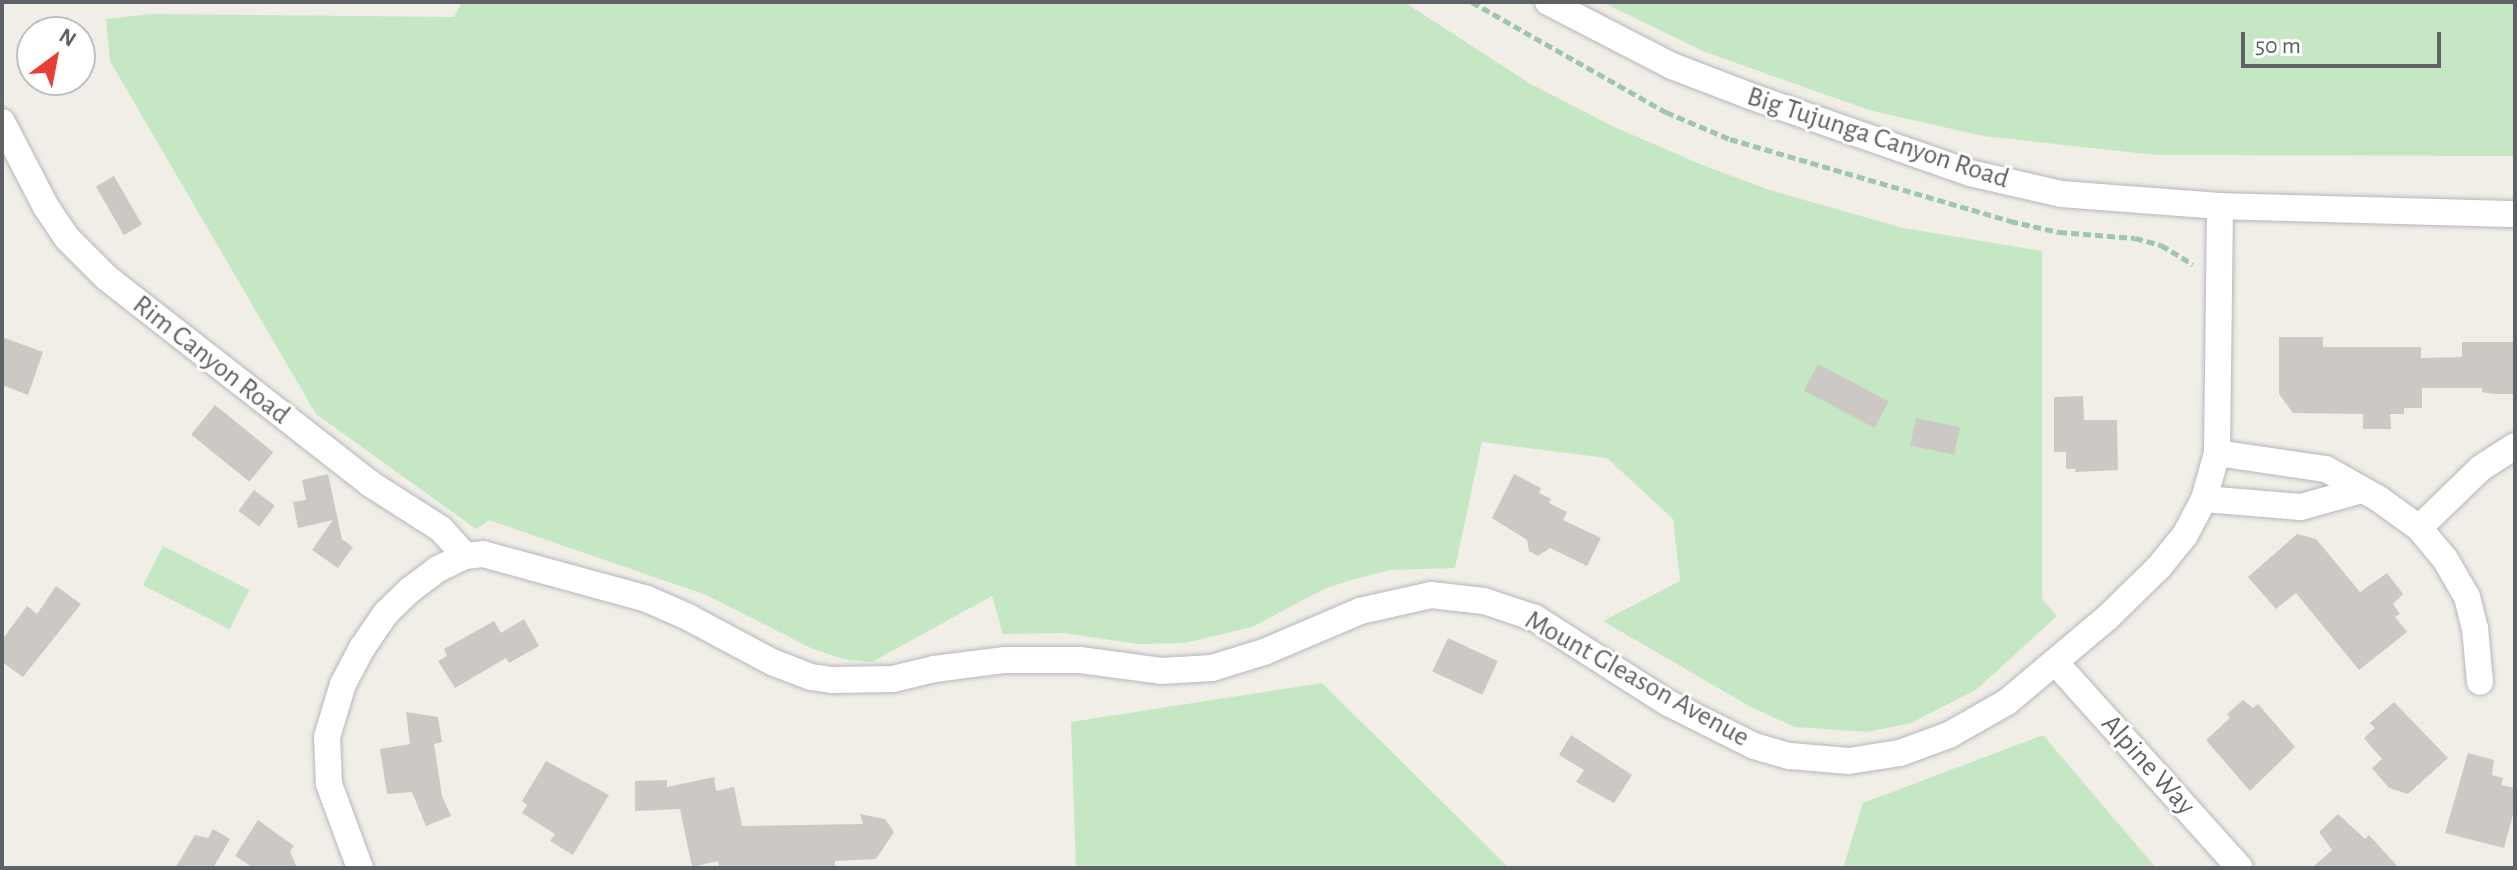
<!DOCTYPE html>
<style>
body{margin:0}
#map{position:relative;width:2517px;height:870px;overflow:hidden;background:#f0eee7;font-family:"Alegreya Sans",sans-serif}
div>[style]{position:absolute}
.green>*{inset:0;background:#c5e7c4;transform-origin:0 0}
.building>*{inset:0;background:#ccc8c4;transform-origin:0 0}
.path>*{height:5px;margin-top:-2.5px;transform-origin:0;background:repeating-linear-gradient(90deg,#9dc7a8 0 8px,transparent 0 12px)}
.roads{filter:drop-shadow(0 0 2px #b4b7bb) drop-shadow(0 0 2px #b4b7bb)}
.minor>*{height:26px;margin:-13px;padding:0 13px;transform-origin:13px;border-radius:13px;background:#fff}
span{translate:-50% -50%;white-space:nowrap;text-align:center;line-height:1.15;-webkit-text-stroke:6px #fff;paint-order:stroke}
.street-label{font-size:28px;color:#5e6266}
.frame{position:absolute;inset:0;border:4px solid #5e6266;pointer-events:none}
.north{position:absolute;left:16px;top:16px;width:80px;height:80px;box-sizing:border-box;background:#fff;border:2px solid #bfc0c2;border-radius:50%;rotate:32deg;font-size:22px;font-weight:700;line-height:32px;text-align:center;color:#5e6266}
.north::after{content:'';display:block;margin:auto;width:28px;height:36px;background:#e64036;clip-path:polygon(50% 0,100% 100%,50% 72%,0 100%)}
.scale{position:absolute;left:2241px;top:32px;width:200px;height:36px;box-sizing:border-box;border:4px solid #5e6266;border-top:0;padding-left:10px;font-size:24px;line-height:28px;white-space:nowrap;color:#5e6266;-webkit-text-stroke:6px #fff;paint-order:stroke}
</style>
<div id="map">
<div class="green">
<div style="clip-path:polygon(462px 2px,1404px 2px,1529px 83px,1614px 127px,1700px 164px,1769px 190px,1903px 228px,2042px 251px,2042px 599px,2057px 616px,1977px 689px,1911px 723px,1867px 732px,1795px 727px,1749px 706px,1603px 621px,1680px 581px,1673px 519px,1607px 458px,1482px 442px,1455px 568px,1390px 570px,1351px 580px,1324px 589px,1252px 627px,1185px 643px,1138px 644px,1064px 633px,1003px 634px,992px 596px,872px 662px,843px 659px,813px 649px,706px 595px,489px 520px,476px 529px,316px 414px,110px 61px,106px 19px,152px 14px,454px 17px)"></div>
<div style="clip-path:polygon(1602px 2px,2515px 2px,2515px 156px,2156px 155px,1983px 136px,1869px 110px,1705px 52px)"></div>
<div style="left:163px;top:546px;width:97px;height:44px;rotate:27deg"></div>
<div style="clip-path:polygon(1322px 683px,1509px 868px,1076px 868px,1071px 722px)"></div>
<div style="clip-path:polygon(2043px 735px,2156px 868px,1843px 868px,1863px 803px)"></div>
</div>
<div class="building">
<div style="left:114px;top:176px;width:56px;height:21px;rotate:60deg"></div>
<div style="clip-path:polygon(2px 337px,43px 352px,28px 395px,2px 385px)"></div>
<div style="clip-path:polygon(2279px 337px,2323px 337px,2323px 347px,2421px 347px,2421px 358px,2462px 357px,2462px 342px,2515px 342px,2515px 394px,2493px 394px,2482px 392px,2482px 388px,2422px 388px,2422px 408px,2404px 408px,2404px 414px,2390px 414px,2391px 429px,2363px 429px,2363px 414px,2293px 413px,2279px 394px)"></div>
<div style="left:1818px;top:364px;width:80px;height:30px;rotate:28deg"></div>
<div style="clip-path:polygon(2083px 396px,2084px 420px,2117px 420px,2118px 470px,2075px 472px,2076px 469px,2066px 469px,2066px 452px,2054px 452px,2054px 397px)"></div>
<div style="left:215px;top:405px;width:75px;height:38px;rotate:39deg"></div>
<div style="left:1916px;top:418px;width:45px;height:28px;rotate:12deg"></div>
<div style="clip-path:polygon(328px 474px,342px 539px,353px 547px,338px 568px,312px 550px,333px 520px,298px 528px,293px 502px,306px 500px,302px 480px)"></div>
<div style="clip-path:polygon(1514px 474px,1541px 488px,1539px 493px,1551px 499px,1549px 503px,1567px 512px,1563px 520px,1601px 538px,1587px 566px,1550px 548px,1538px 556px,1529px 551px,1527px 540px,1492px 518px)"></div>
<div style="left:254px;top:490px;width:26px;height:26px;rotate:37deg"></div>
<div style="clip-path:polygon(2297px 534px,2316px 539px,2360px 592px,2387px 573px,2403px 594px,2393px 604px,2400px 614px,2395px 617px,2407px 632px,2359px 670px,2296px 593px,2276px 609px,2248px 577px)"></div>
<div style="clip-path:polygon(56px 586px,81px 604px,23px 677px,2px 662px,2px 640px,27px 606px,37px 614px)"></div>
<div style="clip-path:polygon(524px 619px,539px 646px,509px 663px,506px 658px,455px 688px,438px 661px,447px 656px,444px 649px,494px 621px,501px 633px)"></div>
<div style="left:1448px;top:638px;width:55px;height:37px;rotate:25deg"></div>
<div style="clip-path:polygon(2243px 700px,2253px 708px,2258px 704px,2295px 747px,2250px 791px,2206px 740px,2230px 718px,2227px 714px)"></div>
<div style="clip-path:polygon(2394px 702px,2448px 758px,2408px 794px,2389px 788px,2372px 768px,2382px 759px,2364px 738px,2375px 728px,2370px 723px)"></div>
<div style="clip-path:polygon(406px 712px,438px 717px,442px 742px,434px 744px,442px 796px,451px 816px,426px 826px,412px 792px,387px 794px,380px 749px,410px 744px)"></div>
<div style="clip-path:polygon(1571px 735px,1632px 775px,1614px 803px,1576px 782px,1584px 770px,1559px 755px)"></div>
<div style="clip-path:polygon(2468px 753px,2494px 760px,2492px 775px,2503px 778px,2501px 785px,2515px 788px,2515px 807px,2504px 848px,2445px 833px)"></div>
<div style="clip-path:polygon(546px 761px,609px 795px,573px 855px,550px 841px,555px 834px,522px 813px,527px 805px,522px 801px)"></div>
<div style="clip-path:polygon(714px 777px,716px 791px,734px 787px,742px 826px,863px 824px,860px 814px,885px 819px,894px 832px,876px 859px,835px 861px,835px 868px,719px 868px,718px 861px,692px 867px,680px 809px,635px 811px,635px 781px,667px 780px,667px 787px)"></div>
<div style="clip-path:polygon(2338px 814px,2365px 839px,2369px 835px,2399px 868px,2312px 868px,2332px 850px,2319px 832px)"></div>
<div style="clip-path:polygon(258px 820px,294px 846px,290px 851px,297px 868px,254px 868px,235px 856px)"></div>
<div style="clip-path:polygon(213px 829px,230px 839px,213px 868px,175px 868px,195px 835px,208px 838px)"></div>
</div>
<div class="path">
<div style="left:1472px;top:2px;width:223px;rotate:29.6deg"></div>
<div style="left:1666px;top:112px;width:69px;rotate:22.9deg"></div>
<div style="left:1730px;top:139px;width:292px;rotate:16.3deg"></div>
<div style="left:2010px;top:221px;width:50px;rotate:12.7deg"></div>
<div style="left:2059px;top:232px;width:76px;rotate:4.5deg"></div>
<div style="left:2135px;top:238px;width:27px;rotate:15deg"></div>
<div style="left:2161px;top:245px;width:37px;rotate:31deg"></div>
</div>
<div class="roads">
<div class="minor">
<div style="left:1548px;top:2px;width:140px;rotate:27.3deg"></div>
<div style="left:1672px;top:66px;width:84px;rotate:21deg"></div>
<div style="left:1750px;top:96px;width:233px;rotate:19.3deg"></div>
<div style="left:1970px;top:173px;width:93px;rotate:13deg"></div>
<div style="left:2061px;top:194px;width:159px;rotate:4.3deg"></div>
<div style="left:2220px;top:206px;width:295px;rotate:1.6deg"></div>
<div style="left:2px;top:122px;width:96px;rotate:62.6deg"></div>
<div style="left:46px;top:207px;width:36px;rotate:56deg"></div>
<div style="left:66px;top:237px;width:58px;rotate:45deg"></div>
<div style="left:107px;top:278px;width:333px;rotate:38deg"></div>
<div style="left:369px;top:483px;width:85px;rotate:32.6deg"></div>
<div style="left:441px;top:529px;width:36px;rotate:48deg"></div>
<div style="left:2217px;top:453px;width:110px;rotate:8.4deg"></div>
<div style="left:2326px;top:469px;width:61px;rotate:29.5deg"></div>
<div style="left:2379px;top:499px;width:49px;rotate:35.9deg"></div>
<div style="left:2419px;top:528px;width:40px;rotate:50deg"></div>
<div style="left:2445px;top:559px;width:44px;rotate:59.9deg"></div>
<div style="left:2467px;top:597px;width:32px;rotate:76deg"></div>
<div style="left:2475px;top:628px;width:54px;rotate:84.7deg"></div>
<div style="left:2204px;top:499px;width:97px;rotate:4.7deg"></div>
<div style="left:2301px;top:507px;width:63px;rotate:-15.6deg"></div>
<div style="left:2419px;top:528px;width:86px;rotate:-44.1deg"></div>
<div style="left:2481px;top:468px;width:40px;rotate:-32.9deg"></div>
<div style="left:2056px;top:663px;width:275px;rotate:48.1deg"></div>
<div style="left:360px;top:868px;width:90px;rotate:-110.3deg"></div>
<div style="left:329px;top:784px;width:47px;rotate:-92.4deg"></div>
<div style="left:327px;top:737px;width:55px;rotate:-73.2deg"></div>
<div style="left:343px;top:684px;width:41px;rotate:-62.2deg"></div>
<div style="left:362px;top:648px;width:42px;rotate:-55.6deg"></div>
<div style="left:386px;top:613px;width:33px;rotate:-44deg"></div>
<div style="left:410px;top:590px;width:35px;rotate:-37deg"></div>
<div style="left:438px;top:569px;width:30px;rotate:-26deg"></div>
<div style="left:465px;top:556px;width:18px;rotate:-6deg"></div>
<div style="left:483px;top:554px;width:170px;rotate:15.3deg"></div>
<div style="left:647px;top:599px;width:43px;rotate:23.6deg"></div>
<div style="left:686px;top:616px;width:98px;rotate:28.1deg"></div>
<div style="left:772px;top:662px;width:42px;rotate:21deg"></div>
<div style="left:811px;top:677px;width:22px;rotate:8deg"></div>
<div style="left:833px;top:680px;width:60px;rotate:-1deg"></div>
<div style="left:893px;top:679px;width:42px;rotate:-13.7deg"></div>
<div style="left:934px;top:669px;width:72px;rotate:-7.2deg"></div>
<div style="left:1005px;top:660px;width:75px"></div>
<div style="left:1080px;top:660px;width:82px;rotate:7.7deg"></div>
<div style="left:1161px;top:671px;width:51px;rotate:-3.4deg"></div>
<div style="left:1212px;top:668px;width:54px;rotate:-17.1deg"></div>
<div style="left:1264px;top:652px;width:104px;rotate:-23.1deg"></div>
<div style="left:1360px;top:611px;width:73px;rotate:-12.7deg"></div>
<div style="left:1431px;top:595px;width:53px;rotate:6.5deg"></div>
<div style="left:1484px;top:601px;width:54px;rotate:18.4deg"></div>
<div style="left:1535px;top:618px;width:158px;rotate:32.6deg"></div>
<div style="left:1668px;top:703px;width:96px;rotate:26.6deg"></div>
<div style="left:1754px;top:746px;width:37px;rotate:16deg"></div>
<div style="left:1790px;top:756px;width:59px;rotate:4.8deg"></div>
<div style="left:1849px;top:761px;width:52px;rotate:-8.9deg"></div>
<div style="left:1900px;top:753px;width:52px;rotate:-20.2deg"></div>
<div style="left:1949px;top:735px;width:67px;rotate:-29.6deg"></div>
<div style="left:2007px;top:702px;width:132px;rotate:-40.1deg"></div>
<div style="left:2108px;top:617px;width:71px;rotate:-44.4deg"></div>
<div style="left:2159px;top:567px;width:41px;rotate:-50.9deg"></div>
<div style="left:2185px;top:535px;width:41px;rotate:-62.2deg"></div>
<div style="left:2204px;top:499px;width:48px;rotate:-74.2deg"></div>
<div style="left:2217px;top:453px;width:247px;rotate:-89.3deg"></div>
</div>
</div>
<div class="street-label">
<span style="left:1878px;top:138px;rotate:18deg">Big Tujunga Canyon Road</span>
<span style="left:211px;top:360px;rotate:38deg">Rim Canyon Road</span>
<span style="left:1637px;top:679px;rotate:29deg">Mount Gleason Avenue</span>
<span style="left:2148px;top:765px;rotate:48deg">Alpine Way</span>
</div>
<div class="frame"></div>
<div class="north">N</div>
<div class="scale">50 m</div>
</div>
